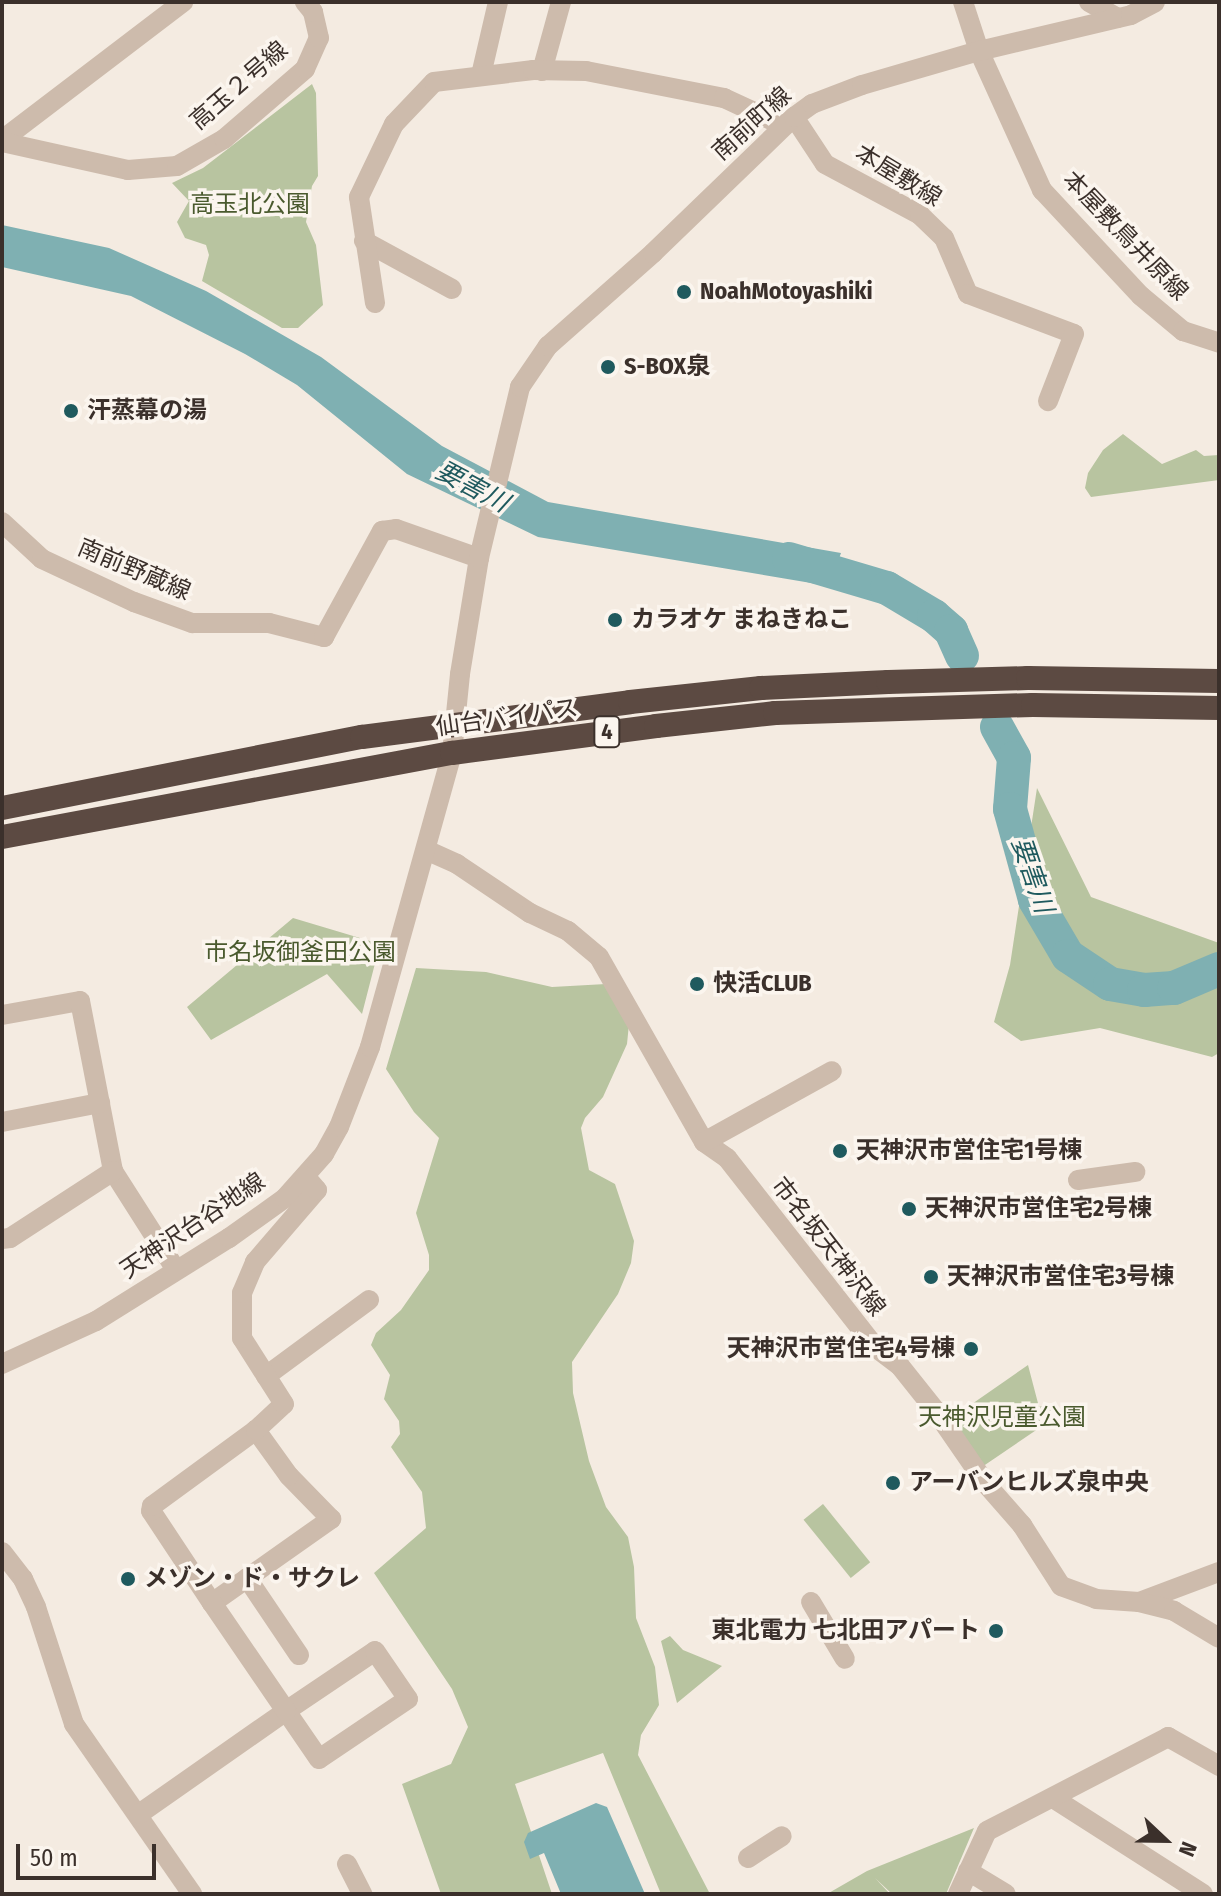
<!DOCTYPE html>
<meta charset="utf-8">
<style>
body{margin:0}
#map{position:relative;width:1221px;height:1896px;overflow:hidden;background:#f4ebe1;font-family:"Fira Sans Condensed","Noto Sans JP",sans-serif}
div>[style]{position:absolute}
.green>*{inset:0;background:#b8c4a0;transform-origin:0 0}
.water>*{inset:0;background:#7fb0b2}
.river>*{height:34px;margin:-17px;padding:0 17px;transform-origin:17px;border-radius:17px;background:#7fb0b2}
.minor>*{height:20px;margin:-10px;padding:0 10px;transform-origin:10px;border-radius:10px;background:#cdbbac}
.highway>*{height:24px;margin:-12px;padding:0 12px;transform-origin:12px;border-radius:12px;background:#5c4a42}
.dots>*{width:22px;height:22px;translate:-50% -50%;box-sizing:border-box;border:4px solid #fbf5ee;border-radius:50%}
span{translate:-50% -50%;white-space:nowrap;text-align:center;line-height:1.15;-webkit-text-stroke:7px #fbf5ee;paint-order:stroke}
.shield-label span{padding:2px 6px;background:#fbf5ee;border:2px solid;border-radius:6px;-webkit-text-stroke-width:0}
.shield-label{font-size:22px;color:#3b302b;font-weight:700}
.street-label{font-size:24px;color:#3b302b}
.park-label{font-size:24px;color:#4a5a2e}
.poi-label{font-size:24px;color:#3b302b;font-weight:700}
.left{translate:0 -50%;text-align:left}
.right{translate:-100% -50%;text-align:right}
.water-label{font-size:26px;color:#1f5a5e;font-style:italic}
.frame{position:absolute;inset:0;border:4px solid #3b302b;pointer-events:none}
.north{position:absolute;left:1125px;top:1800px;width:80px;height:80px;-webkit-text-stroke:6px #fbf5ee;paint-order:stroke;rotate:112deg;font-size:22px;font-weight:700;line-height:32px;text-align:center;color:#3b302b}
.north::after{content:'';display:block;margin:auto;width:28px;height:36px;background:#3b302b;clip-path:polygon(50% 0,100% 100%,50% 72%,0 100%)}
.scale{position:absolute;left:16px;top:1844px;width:140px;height:36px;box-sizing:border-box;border:4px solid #3b302b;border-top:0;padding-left:10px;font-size:24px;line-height:28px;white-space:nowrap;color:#3b302b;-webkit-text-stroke:6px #fbf5ee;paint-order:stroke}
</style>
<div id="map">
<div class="green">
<div style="clip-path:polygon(312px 84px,316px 93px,318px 176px,312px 186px,306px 222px,316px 245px,323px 305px,298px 328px,282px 328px,202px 281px,209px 255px,206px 245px,185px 238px,177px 222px,189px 201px,172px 183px,203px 168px)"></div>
<div style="clip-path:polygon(1123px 434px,1162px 464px,1196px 450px,1204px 456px,1219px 455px,1219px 480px,1091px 497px,1085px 488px,1088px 473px,1103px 450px)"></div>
<div style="clip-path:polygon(1037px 788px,1091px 897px,1219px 943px,1219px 1053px,1212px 1057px,1100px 1028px,1021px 1041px,994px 1022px,1010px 965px)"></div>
<div style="clip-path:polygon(293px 918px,380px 944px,362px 1014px,327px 974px,211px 1040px,187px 1007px)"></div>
<div style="clip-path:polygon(416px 968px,486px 972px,552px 987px,606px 984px,629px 1024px,627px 1044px,603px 1097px,585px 1118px,581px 1128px,589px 1170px,615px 1184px,634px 1241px,631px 1263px,618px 1294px,572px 1362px,573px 1393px,589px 1461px,606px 1507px,628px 1537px,634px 1567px,636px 1618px,655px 1667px,659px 1705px,641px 1735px,638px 1755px,710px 1894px,661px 1894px,603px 1753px,515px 1784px,552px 1894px,441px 1894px,402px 1784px,451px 1764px,468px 1727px,452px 1689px,374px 1573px,426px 1528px,422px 1492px,391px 1447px,400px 1434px,399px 1421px,384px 1399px,390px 1375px,371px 1345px,376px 1333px,401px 1310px,429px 1270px,429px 1255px,416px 1213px,439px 1138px,414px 1112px,386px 1069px)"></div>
<div style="clip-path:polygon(1028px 1365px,1039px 1407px,1048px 1404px,1054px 1418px,979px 1469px,946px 1422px)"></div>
<div style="left:823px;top:1504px;width:75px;height:25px;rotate:51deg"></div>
<div style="clip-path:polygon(670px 1636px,683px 1650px,722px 1666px,677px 1703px,661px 1641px)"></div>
<div style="clip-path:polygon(974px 1828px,946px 1894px,892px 1894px,875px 1878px,890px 1894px,827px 1894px,867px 1871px)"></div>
</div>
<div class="water">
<div style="clip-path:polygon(2px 225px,109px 248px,206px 291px,321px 357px,442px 446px,548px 502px,841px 553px,829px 586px,538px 537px,407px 474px,297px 385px,245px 354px,131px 296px,2px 267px)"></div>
<div style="clip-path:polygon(596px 1803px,607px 1807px,645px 1894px,561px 1894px,544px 1853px,530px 1859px,524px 1842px,528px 1833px)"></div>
</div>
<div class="river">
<div style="left:789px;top:559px;width:102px;rotate:16.5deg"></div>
<div style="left:887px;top:588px;width:55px;rotate:30.8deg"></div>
<div style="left:934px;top:616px;width:23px;rotate:41deg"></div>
<div style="left:951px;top:631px;width:27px;rotate:66deg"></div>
<div style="left:997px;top:727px;width:35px;rotate:61deg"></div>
<div style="left:1014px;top:758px;width:51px;rotate:94.5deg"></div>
<div style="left:1010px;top:809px;width:94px;rotate:74.6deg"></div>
<div style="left:1035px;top:900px;width:65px;rotate:59.5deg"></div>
<div style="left:1068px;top:956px;width:50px;rotate:33.7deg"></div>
<div style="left:1110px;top:984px;width:35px;rotate:10deg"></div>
<div style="left:1144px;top:990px;width:30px;rotate:-4deg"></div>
<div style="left:1174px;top:988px;width:49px;rotate:-22.9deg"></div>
</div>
<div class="minor">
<div style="left:963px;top:2px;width:52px;rotate:71.9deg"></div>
<div style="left:979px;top:51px;width:153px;rotate:65.6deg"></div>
<div style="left:1042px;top:190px;width:145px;rotate:47deg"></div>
<div style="left:1141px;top:296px;width:55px;rotate:39.8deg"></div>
<div style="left:1183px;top:331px;width:38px;rotate:18deg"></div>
<div style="left:1089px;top:2px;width:33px;rotate:29deg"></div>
<div style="left:542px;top:71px;width:72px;rotate:-74.6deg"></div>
<div style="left:481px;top:75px;width:75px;rotate:-76.9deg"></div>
<div style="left:794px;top:117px;width:56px;rotate:56.6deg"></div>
<div style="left:825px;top:164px;width:108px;rotate:28.2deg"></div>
<div style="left:920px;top:215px;width:33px;rotate:44deg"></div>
<div style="left:944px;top:238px;width:61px;rotate:66.8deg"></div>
<div style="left:968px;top:294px;width:113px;rotate:20.7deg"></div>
<div style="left:1074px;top:334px;width:72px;rotate:111.2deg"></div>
<div style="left:2px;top:140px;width:228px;rotate:-37.3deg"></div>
<div style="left:2px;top:142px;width:129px;rotate:12.5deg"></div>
<div style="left:128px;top:170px;width:49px;rotate:-4.7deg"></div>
<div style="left:177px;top:166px;width:54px;rotate:-29.9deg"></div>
<div style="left:224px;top:139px;width:107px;rotate:-40.8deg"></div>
<div style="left:305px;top:69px;width:34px;rotate:-66deg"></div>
<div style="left:319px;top:38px;width:27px;rotate:-103deg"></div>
<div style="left:313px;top:12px;width:13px;rotate:-129deg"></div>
<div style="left:364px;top:241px;width:100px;rotate:28.6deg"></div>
<div style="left:375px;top:303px;width:107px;rotate:-98.6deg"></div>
<div style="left:359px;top:197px;width:81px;rotate:-64.4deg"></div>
<div style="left:394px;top:124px;width:58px;rotate:-46.4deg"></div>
<div style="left:434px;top:82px;width:100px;rotate:-6.9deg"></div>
<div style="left:533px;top:70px;width:53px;rotate:1.1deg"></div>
<div style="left:586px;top:71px;width:141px;rotate:11.1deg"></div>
<div style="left:724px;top:98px;width:66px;rotate:25deg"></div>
<div style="left:2px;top:522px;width:54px;rotate:42.8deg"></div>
<div style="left:42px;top:559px;width:102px;rotate:25.1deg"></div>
<div style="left:134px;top:602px;width:62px;rotate:19.9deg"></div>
<div style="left:192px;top:623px;width:77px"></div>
<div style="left:269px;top:623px;width:57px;rotate:14.3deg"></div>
<div style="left:324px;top:637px;width:121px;rotate:-61.3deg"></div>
<div style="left:382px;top:531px;width:14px;rotate:-8deg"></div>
<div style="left:396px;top:529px;width:88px;rotate:19.3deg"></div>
<div style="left:426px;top:850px;width:34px;rotate:24deg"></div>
<div style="left:457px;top:864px;width:88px;rotate:33.9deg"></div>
<div style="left:530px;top:913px;width:42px;rotate:25.3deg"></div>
<div style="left:568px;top:931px;width:40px;rotate:40deg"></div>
<div style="left:599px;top:957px;width:213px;rotate:60.4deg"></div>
<div style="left:704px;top:1142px;width:28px;rotate:35deg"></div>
<div style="left:727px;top:1158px;width:240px;rotate:51.9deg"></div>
<div style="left:875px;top:1347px;width:31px;rotate:37deg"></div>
<div style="left:900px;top:1366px;width:56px;rotate:51.5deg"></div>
<div style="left:935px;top:1410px;width:90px;rotate:55.4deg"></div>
<div style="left:986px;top:1484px;width:55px;rotate:48.7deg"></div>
<div style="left:1022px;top:1525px;width:72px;rotate:57.4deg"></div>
<div style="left:1061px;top:1586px;width:37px;rotate:20deg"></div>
<div style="left:1096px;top:1599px;width:43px;rotate:4deg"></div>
<div style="left:1139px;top:1602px;width:85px;rotate:-20.6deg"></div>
<div style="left:2px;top:1015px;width:79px;rotate:-10.2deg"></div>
<div style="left:80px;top:1001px;width:173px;rotate:79deg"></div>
<div style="left:113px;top:1171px;width:117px;rotate:57.5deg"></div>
<div style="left:2px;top:1122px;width:100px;rotate:-11deg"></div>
<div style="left:704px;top:1142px;width:146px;rotate:-29deg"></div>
<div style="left:1078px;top:1180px;width:58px;rotate:-8deg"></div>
<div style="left:2px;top:1239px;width:8px;rotate:-7deg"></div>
<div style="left:10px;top:1238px;width:123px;rotate:-33deg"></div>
<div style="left:2px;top:1364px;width:103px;rotate:-24.6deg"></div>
<div style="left:96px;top:1321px;width:157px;rotate:-32deg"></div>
<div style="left:229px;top:1238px;width:69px;rotate:-35.5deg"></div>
<div style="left:285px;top:1198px;width:59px;rotate:-48.4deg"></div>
<div style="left:324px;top:1154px;width:31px;rotate:-61deg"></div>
<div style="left:339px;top:1127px;width:86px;rotate:-68.8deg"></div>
<div style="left:370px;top:1047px;width:305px;rotate:-74.4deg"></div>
<div style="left:452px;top:753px;width:79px;rotate:-84.2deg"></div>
<div style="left:460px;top:674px;width:118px;rotate:-80.7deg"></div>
<div style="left:479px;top:558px;width:176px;rotate:-76.5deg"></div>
<div style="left:520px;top:387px;width:50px;rotate:-55.7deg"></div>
<div style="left:548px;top:346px;width:140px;rotate:-41.5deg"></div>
<div style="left:653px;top:253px;width:196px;rotate:-44deg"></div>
<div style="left:794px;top:117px;width:22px;rotate:-36deg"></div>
<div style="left:812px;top:104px;width:53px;rotate:-20.8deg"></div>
<div style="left:862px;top:85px;width:122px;rotate:-16.2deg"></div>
<div style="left:979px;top:51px;width:156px;rotate:-13.3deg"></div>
<div style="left:1131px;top:15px;width:27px;rotate:-28deg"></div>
<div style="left:266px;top:1376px;width:128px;rotate:-36.4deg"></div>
<div style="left:2px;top:1552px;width:34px;rotate:52deg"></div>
<div style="left:23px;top:1579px;width:31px;rotate:65deg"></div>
<div style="left:36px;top:1607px;width:123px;rotate:72deg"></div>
<div style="left:74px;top:1724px;width:207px;rotate:55.2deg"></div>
<div style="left:247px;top:1578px;width:93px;rotate:56deg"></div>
<div style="left:811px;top:1602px;width:66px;rotate:59.2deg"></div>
<div style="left:1139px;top:1602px;width:36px;rotate:14deg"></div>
<div style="left:1174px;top:1611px;width:52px;rotate:31deg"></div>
<div style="left:212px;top:1603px;width:146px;rotate:-35.2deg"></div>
<div style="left:331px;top:1519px;width:60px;rotate:-134.3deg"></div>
<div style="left:289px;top:1476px;width:57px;rotate:-125.7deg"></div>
<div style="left:1053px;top:1798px;width:178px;rotate:32.6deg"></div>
<div style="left:139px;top:1814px;width:179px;rotate:-35deg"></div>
<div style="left:286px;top:1711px;width:107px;rotate:-34deg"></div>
<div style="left:375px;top:1651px;width:58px;rotate:55.5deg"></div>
<div style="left:408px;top:1699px;width:107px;rotate:146deg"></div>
<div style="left:319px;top:1759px;width:58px;rotate:-124.5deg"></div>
<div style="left:286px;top:1711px;width:131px;rotate:-124.4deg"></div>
<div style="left:212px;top:1603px;width:110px;rotate:-123.5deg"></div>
<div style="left:151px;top:1511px;width:5px;rotate:-79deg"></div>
<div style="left:152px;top:1506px;width:129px;rotate:-36.2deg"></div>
<div style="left:256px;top:1430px;width:38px;rotate:-43deg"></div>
<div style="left:284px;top:1404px;width:78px;rotate:-122.5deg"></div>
<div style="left:242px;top:1338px;width:45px;rotate:-90deg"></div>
<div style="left:242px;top:1293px;width:34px;rotate:-67deg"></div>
<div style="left:255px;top:1262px;width:95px;rotate:-49.3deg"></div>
<div style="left:317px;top:1190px;width:18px;rotate:-131deg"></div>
<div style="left:748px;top:1858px;width:40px;rotate:-32.9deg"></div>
<div style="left:347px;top:1864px;width:34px;rotate:63deg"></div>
<div style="left:968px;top:1871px;width:44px;rotate:31.2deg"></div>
<div style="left:958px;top:1894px;width:69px;rotate:-65.3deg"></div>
<div style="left:987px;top:1831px;width:204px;rotate:-27.4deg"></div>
<div style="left:1168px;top:1737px;width:59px;rotate:29.6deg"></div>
</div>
<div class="highway">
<div style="left:2px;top:808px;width:367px;rotate:-11.2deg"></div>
<div style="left:362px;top:737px;width:270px;rotate:-7.4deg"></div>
<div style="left:630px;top:702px;width:132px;rotate:-6.1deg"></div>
<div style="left:761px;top:688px;width:127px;rotate:-2.7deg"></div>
<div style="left:888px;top:682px;width:140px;rotate:-1.6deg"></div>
<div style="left:1028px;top:678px;width:191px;rotate:0.9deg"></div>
<div style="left:2px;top:837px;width:458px;rotate:-10.6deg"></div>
<div style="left:452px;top:753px;width:206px;rotate:-7.5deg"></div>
<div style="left:656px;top:726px;width:120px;rotate:-6.2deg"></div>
<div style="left:775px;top:713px;width:258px;rotate:-1.8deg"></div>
<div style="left:1033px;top:705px;width:186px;rotate:0.9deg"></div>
</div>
<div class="dots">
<div style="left:684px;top:292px;background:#1f5a5e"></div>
<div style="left:608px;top:367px;background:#1f5a5e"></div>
<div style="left:71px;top:411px;background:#1f5a5e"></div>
<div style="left:615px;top:620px;background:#1f5a5e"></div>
<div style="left:697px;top:984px;background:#1f5a5e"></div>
<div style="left:840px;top:1151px;background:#1f5a5e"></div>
<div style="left:909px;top:1209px;background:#1f5a5e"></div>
<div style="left:931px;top:1277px;background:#1f5a5e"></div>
<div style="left:971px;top:1349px;background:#1f5a5e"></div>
<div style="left:893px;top:1483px;background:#1f5a5e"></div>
<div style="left:128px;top:1579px;background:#1f5a5e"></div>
<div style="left:996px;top:1631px;background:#1f5a5e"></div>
</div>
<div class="shield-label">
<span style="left:607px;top:732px">4</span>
</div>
<div class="street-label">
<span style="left:239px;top:86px;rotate:-41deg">高玉２号線</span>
<span style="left:752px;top:124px;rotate:-42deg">南前町線</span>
<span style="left:898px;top:176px;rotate:31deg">本屋敷線</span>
<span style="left:1125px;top:236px;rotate:46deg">本屋敷鳥井原線</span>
<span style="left:134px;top:570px;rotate:23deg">南前野蔵線</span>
<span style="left:507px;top:718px;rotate:-8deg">仙台バイパス</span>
<span style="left:193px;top:1226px;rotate:-34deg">天神沢台谷地線</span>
<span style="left:828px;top:1247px;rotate:52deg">市名坂天神沢線</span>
</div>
<div class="park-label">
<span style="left:250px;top:205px">高玉北公園</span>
<span style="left:300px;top:953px">市名坂御釜田公園</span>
<span style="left:1002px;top:1418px">天神沢児童公園</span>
</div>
<div class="poi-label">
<span class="left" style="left:700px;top:292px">NoahMotoyashiki</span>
<span class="left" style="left:624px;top:367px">S-BOX泉</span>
<span class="left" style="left:87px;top:411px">汗蒸幕の湯</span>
<span class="left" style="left:631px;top:620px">カラオケ まねきねこ</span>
<span class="left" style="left:713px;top:984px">快活CLUB</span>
<span class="left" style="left:856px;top:1151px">天神沢市営住宅1号棟</span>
<span class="left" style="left:925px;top:1209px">天神沢市営住宅2号棟</span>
<span class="left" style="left:947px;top:1277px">天神沢市営住宅3号棟</span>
<span class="right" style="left:955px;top:1349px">天神沢市営住宅4号棟</span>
<span class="left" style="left:909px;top:1483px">アーバンヒルズ泉中央</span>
<span class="left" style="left:144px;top:1579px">メゾン・ド・サクレ</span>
<span class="right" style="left:980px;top:1631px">東北電力 七北田アパート</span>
</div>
<div class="water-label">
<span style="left:472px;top:487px;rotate:28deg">要害川</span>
<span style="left:1032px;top:875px;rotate:71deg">要害川</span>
</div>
<div class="frame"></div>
<div class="north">N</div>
<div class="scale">50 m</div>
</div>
